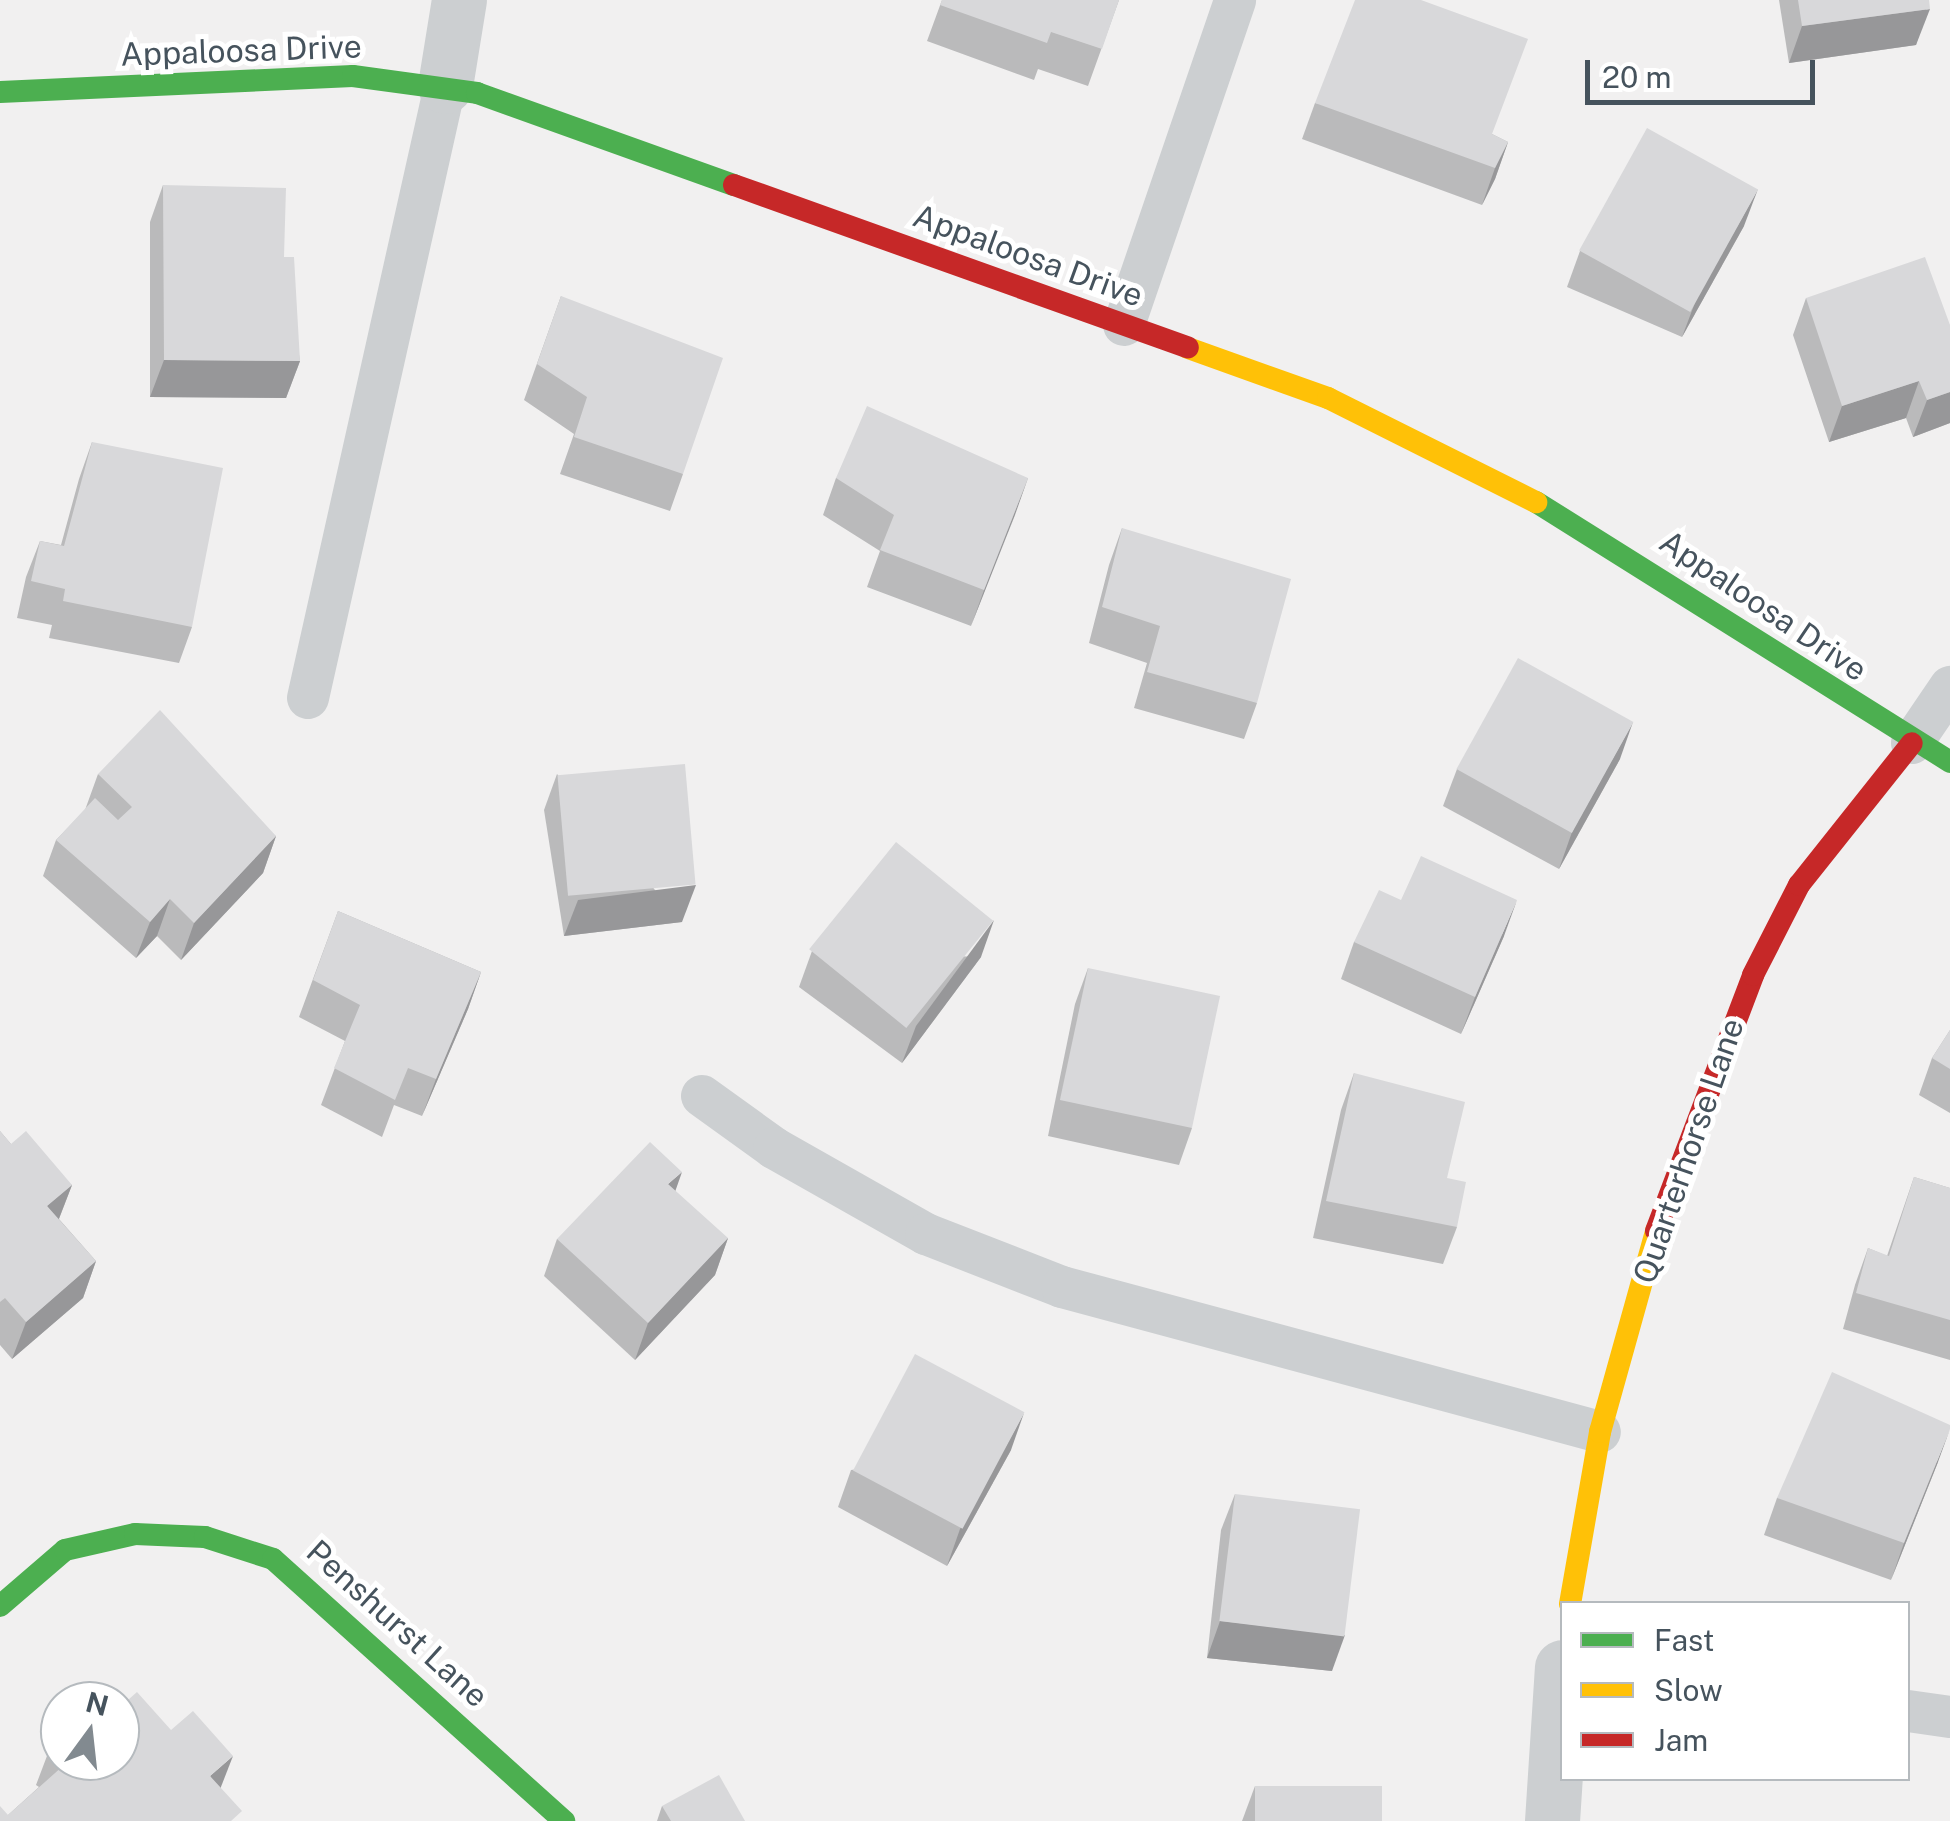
<!DOCTYPE html>
<style>
body{margin:0}
#map{position:relative;width:1950px;height:1821px;overflow:hidden;background:#f1f0f0;font-family:"Public Sans",sans-serif}
div>[style]{position:absolute}
.lane>*{height:42px;margin:-21px;padding:0 21px;transform-origin:21px;border-radius:21px;background:#cccfd1}
.street>*{height:55px;margin:-27.5px;padding:0 27.5px;transform-origin:27.5px;border-radius:27.5px;background:#cccfd1}
.fast>*{height:22px;margin:-11px;padding:0 11px;transform-origin:11px;border-radius:11px;background:#4caf50}
.slow>*{height:22px;margin:-11px;padding:0 11px;transform-origin:11px;border-radius:11px;background:#ffc107}
.jam>*{height:22px;margin:-11px;padding:0 11px;transform-origin:11px;border-radius:11px;background:#c62828}
.wall>*{inset:0;background:#bababb}
.shaded-wall>*{inset:0;background:#979799}
.building>*{inset:0;background:#d8d8da;transform-origin:0 0}
span{translate:-50% -50%;white-space:nowrap;text-align:center;line-height:1.15;-webkit-text-stroke:10px #fff;paint-order:stroke}
.street-label{font-size:32px;color:#46535d}
.legend{position:absolute;left:1560px;top:1601px;width:350px;height:180px;box-sizing:border-box;background:#fff;border:2px solid #b5babe;margin:0;padding:12px 18px;list-style:none;font-size:30px;color:#46535d}
.legend li{display:flex;align-items:center;gap:20px;height:50px}
.legend b{width:50px;border:2px solid #b5babe}
.north{position:absolute;left:40px;top:1681px;width:100px;height:100px;box-sizing:border-box;background:#fff;border:2px solid #b5babe;border-radius:50%;rotate:15deg;font-size:28px;font-weight:700;line-height:40px;text-align:center;color:#46535d}
.north::after{content:'';display:block;margin:auto;width:35px;height:45px;background:#828a90;clip-path:polygon(50% 0,100% 100%,50% 72%,0 100%)}
.scale{position:absolute;left:1585px;top:60px;width:230px;height:45px;box-sizing:border-box;border:5px solid #46535d;border-top:0;padding-left:12px;font-size:30px;line-height:35px;white-space:nowrap;color:#46535d;-webkit-text-stroke:8px #fff;paint-order:stroke}
</style>
<div id="map">
<div class="lane">
<div style="left:1124px;top:325px;width:343px;rotate:-71.1deg"></div>
<div style="left:308px;top:698px;width:627px;rotate:-77.38deg"></div>
<div style="left:1912px;top:743px;width:68px;rotate:-55.8deg"></div>
<div style="left:702px;top:1096px;width:89px;rotate:35.8deg"></div>
<div style="left:774px;top:1148px;width:175px;rotate:29.5deg"></div>
<div style="left:926px;top:1234px;width:146px;rotate:21.3deg"></div>
<div style="left:1062px;top:1287px;width:557px;rotate:15.08deg"></div>
<div style="left:1908px;top:1711px;width:42px;rotate:8.1deg"></div>
</div>
<div class="street">
<div style="left:445px;top:86px;width:87px;rotate:-80.8deg"></div>
<div style="left:1552px;top:1821px;width:154px;rotate:-86.3deg"></div>
</div>
<div class="fast">
<div style="left:0;top:92px;width:353px;rotate:-2.6deg"></div>
<div style="left:353px;top:76px;width:125px;rotate:7.8deg"></div>
<div style="left:477px;top:93px;width:273px;rotate:19.7deg"></div>
<div style="left:1536px;top:502px;width:489px;rotate:32.1deg"></div>
<div style="left:0;top:1606px;width:86px;rotate:-40.7deg"></div>
<div style="left:65px;top:1550px;width:72px;rotate:-12.9deg"></div>
<div style="left:135px;top:1534px;width:70px;rotate:2.5deg"></div>
<div style="left:205px;top:1537px;width:71px;rotate:17.9deg"></div>
<div style="left:273px;top:1559px;width:392px;rotate:42deg"></div>
</div>
<div class="slow">
<div style="left:1188px;top:348px;width:149px;rotate:19.7deg"></div>
<div style="left:1328px;top:398px;width:233px;rotate:26.6deg"></div>
<div style="left:1570px;top:1604px;width:175px;rotate:-80.1deg"></div>
<div style="left:1600px;top:1432px;width:209px;rotate:-74.4deg"></div>
</div>
<div class="jam">
<div style="left:734px;top:185px;width:482px;rotate:19.7deg"></div>
<div style="left:1656px;top:1231px;width:274px;rotate:-69.2deg"></div>
<div style="left:1753px;top:975px;width:101px;rotate:-62.9deg"></div>
<div style="left:1799px;top:885px;width:181px;rotate:-51.5deg"></div>
</div>
<div class="wall">
<div style="clip-path:polygon(942px 0,1119px 0,1088px 86px,1038px 69px,1034px 80px,927px 41px)"></div>
<div style="clip-path:polygon(1779px 0,1929px 0,1916px 45px,1789px 63px)"></div>
<div style="clip-path:polygon(1315px 103px,1492px 134px,1508px 142px,1495px 179px,1482px 205px,1302px 139px)"></div>
<div style="clip-path:polygon(163px 185px,284px 257px,300px 361px,286px 398px,150px 397px,150px 222px)"></div>
<div style="clip-path:polygon(1744px 226px,1682px 337px,1567px 287px,1580px 251px)"></div>
<div style="clip-path:polygon(561px 296px,683px 474px,670px 511px,560px 474px,574px 434px,524px 400px)"></div>
<div style="clip-path:polygon(1806px 298px,1950px 325px,1950px 423px,1913px 437px,1906px 418px,1829px 442px,1793px 335px)"></div>
<div style="clip-path:polygon(92px 442px,192px 627px,179px 663px,49px 638px,52px 625px,17px 618px,26px 577px,40px 541px,61px 545px,79px 479px)"></div>
<div style="clip-path:polygon(836px 478px,1028px 478px,971px 626px,867px 587px,880px 551px,823px 515px)"></div>
<div style="clip-path:polygon(1122px 528px,1257px 703px,1244px 739px,1134px 708px,1147px 663px,1089px 643px,1109px 565px)"></div>
<div style="clip-path:polygon(1620px 759px,1559px 869px,1443px 806px,1457px 769px)"></div>
<div style="clip-path:polygon(98px 774px,276px 836px,263px 873px,181px 960px,157px 936px,136px 958px,43px 876px,56px 840px,85px 810px)"></div>
<div style="clip-path:polygon(557px 774px,682px 922px,564px 936px,544px 810px)"></div>
<div style="clip-path:polygon(1401px 900px,1504px 936px,1461px 1034px,1341px 979px,1354px 942px)"></div>
<div style="clip-path:polygon(338px 911px,481px 972px,468px 1009px,422px 1116px,394px 1105px,382px 1137px,321px 1105px,345px 1041px,299px 1017px)"></div>
<div style="clip-path:polygon(812px 951px,981px 957px,902px 1063px,799px 987px)"></div>
<div style="clip-path:polygon(1088px 968px,1192px 1128px,1179px 1165px,1048px 1136px,1075px 1004px)"></div>
<div style="clip-path:polygon(1950px 1030px,1950px 1113px,1919px 1095px,1932px 1058px)"></div>
<div style="clip-path:polygon(1354px 1073px,1457px 1227px,1443px 1264px,1313px 1238px,1341px 1110px)"></div>
<div style="clip-path:polygon(0 1131px,11px 1144px,72px 1185px,59px 1219px,96px 1261px,83px 1298px,12px 1359px,0 1345px)"></div>
<div style="clip-path:polygon(1914px 1177px,1950px 1188px,1950px 1360px,1843px 1329px,1855px 1285px,1868px 1248px,1887px 1256px)"></div>
<div style="clip-path:polygon(728px 1238px,715px 1275px,635px 1360px,544px 1276px,557px 1239px)"></div>
<div style="clip-path:polygon(1011px 1450px,947px 1566px,838px 1507px,851px 1470px)"></div>
<div style="clip-path:polygon(1938px 1462px,1891px 1580px,1764px 1535px,1777px 1498px)"></div>
<div style="clip-path:polygon(1235px 1494px,1332px 1671px,1207px 1658px,1221px 1530px)"></div>
<div style="clip-path:polygon(50px 1748px,221px 1788px,8px 1815px,39px 1787px,36px 1785px)"></div>
<div style="clip-path:polygon(1255px 1786px,1380px 1821px,1242px 1821px)"></div>
<div style="clip-path:polygon(662px 1806px,745px 1821px,657px 1821px)"></div>
</div>
<div class="shaded-wall">
<div style="clip-path:polygon(1930px 9px,1916px 45px,1789px 63px,1802px 26px)"></div>
<div style="clip-path:polygon(1508px 142px,1495px 179px,1482px 205px,1495px 168px)"></div>
<div style="clip-path:polygon(1758px 189px,1744px 226px,1682px 337px,1696px 300px)"></div>
<div style="clip-path:polygon(164px 360px,300px 361px,286px 398px,150px 397px)"></div>
<div style="clip-path:polygon(1919px 381px,1906px 418px,1829px 442px,1842px 406px)"></div>
<div style="clip-path:polygon(1950px 392px,1950px 423px,1913px 437px,1927px 400px)"></div>
<div style="clip-path:polygon(1028px 478px,1015px 515px,971px 626px,984px 590px)"></div>
<div style="clip-path:polygon(1633px 722px,1620px 759px,1559px 869px,1572px 832px)"></div>
<div style="clip-path:polygon(276px 836px,263px 873px,181px 960px,194px 923px)"></div>
<div style="clip-path:polygon(696px 885px,682px 922px,564px 936px,578px 900px)"></div>
<div style="clip-path:polygon(170px 899px,157px 936px,136px 958px,150px 922px)"></div>
<div style="clip-path:polygon(1517px 900px,1504px 936px,1461px 1034px,1475px 997px)"></div>
<div style="clip-path:polygon(994px 920px,981px 957px,902px 1063px,916px 1026px)"></div>
<div style="clip-path:polygon(481px 972px,468px 1009px,422px 1116px,436px 1079px)"></div>
<div style="clip-path:polygon(682px 1172px,669px 1209px,668px 1184px)"></div>
<div style="clip-path:polygon(72px 1185px,58px 1221px,47px 1206px)"></div>
<div style="clip-path:polygon(728px 1238px,715px 1275px,635px 1360px,648px 1323px)"></div>
<div style="clip-path:polygon(96px 1261px,83px 1298px,12px 1359px,26px 1322px)"></div>
<div style="clip-path:polygon(1024px 1413px,1011px 1450px,947px 1566px,960px 1529px)"></div>
<div style="clip-path:polygon(1950px 1429px,1938px 1462px,1891px 1580px,1904px 1543px)"></div>
<div style="clip-path:polygon(1220px 1621px,1345px 1635px,1332px 1671px,1207px 1658px)"></div>
<div style="clip-path:polygon(233px 1756px,219px 1792px,210px 1776px)"></div>
</div>
<div class="building">
<div style="clip-path:polygon(942px 0,1119px 0,1102px 49px,1051px 32px,1047px 43px,940px 5px)"></div>
<div style="clip-path:polygon(1355px 0,1421px 0,1528px 39px,1492px 134px,1508px 142px,1495px 168px,1315px 103px)"></div>
<div style="clip-path:polygon(1798px 0,1929px 0,1930px 9px,1802px 26px)"></div>
<div style="left:1647px;top:128px;width:127px;height:140px;rotate:29deg"></div>
<div style="clip-path:polygon(163px 185px,286px 188px,284px 257px,294px 257px,300px 361px,164px 360px)"></div>
<div style="clip-path:polygon(1925px 257px,1950px 325px,1950px 392px,1927px 400px,1919px 381px,1842px 406px,1806px 298px)"></div>
<div style="clip-path:polygon(561px 296px,723px 358px,683px 474px,574px 437px,587px 397px,537px 364px)"></div>
<div style="clip-path:polygon(867px 406px,1028px 478px,984px 590px,880px 550px,894px 515px,836px 478px)"></div>
<div style="clip-path:polygon(92px 442px,223px 468px,192px 627px,63px 601px,65px 589px,31px 581px,40px 541px,64px 546px)"></div>
<div style="clip-path:polygon(1122px 528px,1291px 579px,1257px 703px,1147px 672px,1160px 626px,1102px 607px)"></div>
<div style="left:1518px;top:658px;width:132px;height:127px;rotate:29deg"></div>
<div style="clip-path:polygon(160px 710px,276px 836px,194px 923px,170px 899px,150px 922px,56px 840px,95px 798px,118px 820px,132px 807px,98px 774px)"></div>
<div style="left:685px;top:764px;width:121px;height:128px;rotate:85deg"></div>
<div style="left:896px;top:842px;width:125px;height:138px;rotate:39deg"></div>
<div style="clip-path:polygon(1421px 856px,1517px 900px,1475px 997px,1354px 942px,1379px 890px,1401px 900px)"></div>
<div style="clip-path:polygon(338px 911px,481px 972px,436px 1079px,408px 1068px,395px 1100px,334px 1068px,360px 1005px,313px 980px)"></div>
<div style="left:1088px;top:968px;width:135px;height:135px;rotate:12deg"></div>
<div style="clip-path:polygon(1950px 1030px,1950px 1069px,1932px 1058px)"></div>
<div style="clip-path:polygon(1354px 1073px,1465px 1102px,1447px 1178px,1466px 1182px,1457px 1227px,1326px 1201px)"></div>
<div style="clip-path:polygon(0 1131px,11px 1144px,26px 1131px,72px 1185px,47px 1206px,96px 1261px,26px 1322px,5px 1298px,0 1302px)"></div>
<div style="clip-path:polygon(650px 1142px,682px 1172px,668px 1184px,728px 1238px,648px 1323px,557px 1239px)"></div>
<div style="clip-path:polygon(1914px 1177px,1950px 1188px,1950px 1320px,1856px 1293px,1868px 1248px,1889px 1256px)"></div>
<div style="left:915px;top:1354px;width:124px;height:132px;rotate:28deg"></div>
<div style="clip-path:polygon(1832px 1372px,1950px 1425px,1950px 1429px,1904px 1543px,1777px 1498px)"></div>
<div style="left:1235px;top:1494px;width:126px;height:128px;rotate:7deg"></div>
<div style="clip-path:polygon(137px 1692px,171px 1730px,193px 1711px,233px 1756px,210px 1776px,242px 1811px,231px 1821px,0 1821px,0 1806px,8px 1815px,64px 1765px,61px 1761px,120px 1761px,120px 1707px)"></div>
<div style="clip-path:polygon(60px 1739px,60px 1760px,50px 1748px)"></div>
<div style="clip-path:polygon(719px 1775px,745px 1821px,671px 1821px,662px 1806px)"></div>
<div style="left:1255px;top:1786px;width:127px;height:35px"></div>
</div>
<div class="street-label">
<span style="left:241px;top:51px;rotate:-2deg">Appaloosa Drive</span>
<span style="left:1028px;top:256px;rotate:20deg">Appaloosa Drive</span>
<span style="left:1763px;top:606px;rotate:34deg">Appaloosa Drive</span>
<span style="left:1689px;top:1151px;rotate:-71deg">Quarterhorse Lane</span>
<span style="left:397px;top:1624px;rotate:42deg">Penshurst Lane</span>
</div>
<ul class="legend">
<li><b style="height:12px;background:#4caf50"></b>Fast</li>
<li><b style="height:12px;background:#ffc107"></b>Slow</li>
<li><b style="height:12px;background:#c62828"></b>Jam</li>
</ul>
<div class="north">N</div>
<div class="scale">20 m</div>
</div>
